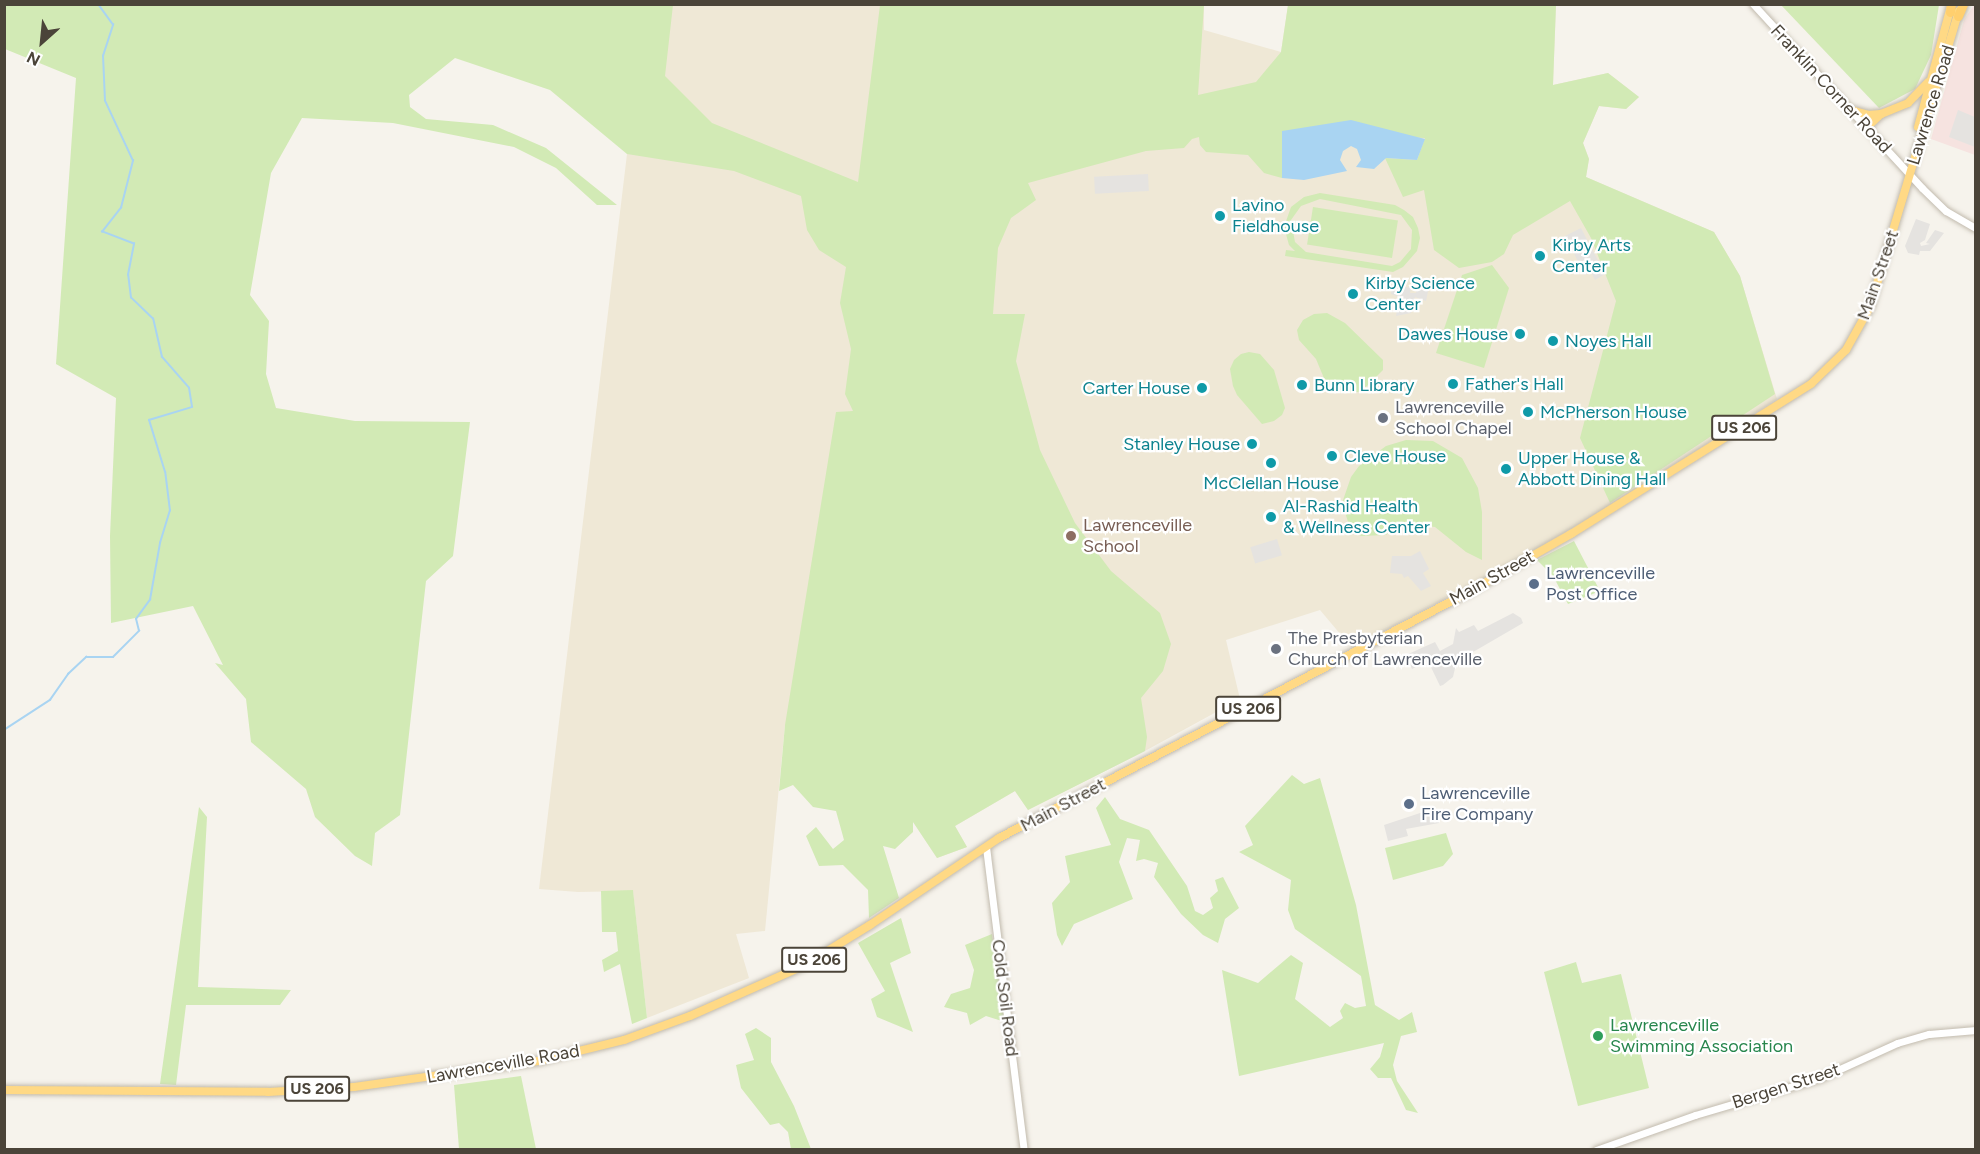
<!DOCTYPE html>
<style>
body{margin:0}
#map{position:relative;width:1980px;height:1154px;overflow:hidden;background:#f6f3ec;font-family:Figtree,sans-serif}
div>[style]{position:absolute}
.education>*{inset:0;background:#efe8d6}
.medical>*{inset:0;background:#f6e3e0}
.green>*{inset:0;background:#d2eab5;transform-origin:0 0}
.parking>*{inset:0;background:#e5e3e0;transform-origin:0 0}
.water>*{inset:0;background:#a9d4f2}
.stream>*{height:1.5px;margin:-0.75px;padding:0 0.75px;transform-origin:0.75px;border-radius:0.75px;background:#a9d4f2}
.roads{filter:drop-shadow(0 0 2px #c2bbae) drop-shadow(0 0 2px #c2bbae)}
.tertiary>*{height:7px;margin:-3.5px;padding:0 3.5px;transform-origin:3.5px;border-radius:3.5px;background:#fff}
.trunk>*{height:8px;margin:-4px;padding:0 4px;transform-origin:4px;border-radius:4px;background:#ffd985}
.motorway>*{height:9px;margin:-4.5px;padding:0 4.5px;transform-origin:4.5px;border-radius:4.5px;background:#ffcf6e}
.dots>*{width:16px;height:16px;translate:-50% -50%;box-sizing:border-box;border:3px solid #fff;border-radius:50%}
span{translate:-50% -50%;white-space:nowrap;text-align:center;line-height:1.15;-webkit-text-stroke:4.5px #fff;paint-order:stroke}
.shield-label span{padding:2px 4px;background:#fff;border:2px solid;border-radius:4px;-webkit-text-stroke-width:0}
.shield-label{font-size:16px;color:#4b4439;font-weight:700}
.street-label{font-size:18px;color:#4b4439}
.culture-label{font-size:18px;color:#0d838f}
.left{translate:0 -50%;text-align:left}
.right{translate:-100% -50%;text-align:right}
.worship-label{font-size:18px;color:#5b616d}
.education-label{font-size:18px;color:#785e54}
.service-label{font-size:18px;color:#4e5e75}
.leisure-label{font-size:18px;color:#27864d}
.frame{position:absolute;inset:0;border:6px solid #4b4439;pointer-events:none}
.north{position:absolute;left:12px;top:12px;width:60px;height:60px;-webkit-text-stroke:4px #fff;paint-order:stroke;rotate:207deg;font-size:16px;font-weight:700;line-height:24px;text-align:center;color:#4b4439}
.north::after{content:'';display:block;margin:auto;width:21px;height:27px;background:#4b4439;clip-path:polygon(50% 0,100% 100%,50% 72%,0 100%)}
</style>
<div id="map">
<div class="education">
<div style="clip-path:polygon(605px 5px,1204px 5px,1204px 30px,1281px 52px,1288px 5px,1556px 5px,1553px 85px,1608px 73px,1639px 97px,1626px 109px,1599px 106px,1583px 143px,1589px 159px,1586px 177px,1714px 232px,1740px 276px,1777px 399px,1613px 504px,1505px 567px,1352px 648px,1320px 610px,1226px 640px,1240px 699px,1145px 751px,1028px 810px,1015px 791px,955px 826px,967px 847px,937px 858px,912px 820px,785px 725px,765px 931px,736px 934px,749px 978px,647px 1018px,633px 891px,578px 892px,539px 889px,627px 154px,608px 42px)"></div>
</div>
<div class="medical">
<div style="clip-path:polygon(1974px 5px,1975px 5px,1975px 155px,1931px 139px,1964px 20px)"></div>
</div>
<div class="green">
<div style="clip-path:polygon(4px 5px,673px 5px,665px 76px,712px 123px,858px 182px,880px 5px,1204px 5px,1198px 95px,1256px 82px,1281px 52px,1288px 5px,1556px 5px,1553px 85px,1608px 73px,1639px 97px,1626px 109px,1599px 106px,1583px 143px,1589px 159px,1586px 177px,1714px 232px,1740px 276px,1775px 394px,1610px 503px,1580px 438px,1616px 301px,1591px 238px,1570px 201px,1513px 235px,1504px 254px,1492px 262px,1459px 268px,1434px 250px,1424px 190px,1403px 197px,1385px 158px,1417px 160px,1425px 138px,1282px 131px,1282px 178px,1264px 173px,1248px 155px,1206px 152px,1200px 145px,1199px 137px,1192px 139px,1184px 148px,1146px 151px,1028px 183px,1036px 200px,1011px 218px,998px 248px,993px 314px,1025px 314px,1016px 361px,1040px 450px,1075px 523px,1111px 571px,1160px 613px,1171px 644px,1163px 671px,1141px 698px,1147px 737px,1145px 751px,1028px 810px,1015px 791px,955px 826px,967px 847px,937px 858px,913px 822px,913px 832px,895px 849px,883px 846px,899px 898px,869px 918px,868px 890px,843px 865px,819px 866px,806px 836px,816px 827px,833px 849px,844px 840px,836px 811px,813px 807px,793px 785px,779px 791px,785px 725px,836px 412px,853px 411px,845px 394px,851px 349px,840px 303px,846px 267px,819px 250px,807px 230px,801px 196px,734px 171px,627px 154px,550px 90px,455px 58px,409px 95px,410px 107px,426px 119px,493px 125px,546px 148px,617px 205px,597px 205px,556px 168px,514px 147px,393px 123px,302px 118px,271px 173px,250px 295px,269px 321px,266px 374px,276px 408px,355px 421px,470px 422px,453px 556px,426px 581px,400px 815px,375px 833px,372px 866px,355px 856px,315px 817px,306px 789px,251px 742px,246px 699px,215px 663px,223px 665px,193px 606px,111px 623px,110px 536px,116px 398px,56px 364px,76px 78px,5px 49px)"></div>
<div style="clip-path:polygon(1781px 5px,1939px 5px,1931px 55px,1915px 89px,1879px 108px)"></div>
<div style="clip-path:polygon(evenodd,1320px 193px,1395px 205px,1404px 210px,1413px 217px,1418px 228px,1420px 238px,1417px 251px,1403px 267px,1393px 272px,1285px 256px,1286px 250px,1295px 251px,1289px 245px,1284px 227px,1291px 207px,1304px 197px,1320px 193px,1320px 199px,1401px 215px,1412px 230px,1411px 249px,1400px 262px,1392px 266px,1306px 252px,1295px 242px,1291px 220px,1301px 206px,1320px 199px)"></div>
<div style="left:1313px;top:207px;width:86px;height:38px;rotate:9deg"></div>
<div style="clip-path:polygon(1492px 265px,1509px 288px,1484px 368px,1436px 353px,1462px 275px)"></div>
<div style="clip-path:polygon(1327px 313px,1345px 323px,1383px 360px,1383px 370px,1367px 386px,1358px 392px,1346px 393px,1326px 383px,1316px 359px,1299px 340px,1297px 330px,1303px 320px,1314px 314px)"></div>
<div style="clip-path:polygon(1249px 352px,1260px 354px,1274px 370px,1285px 408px,1282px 415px,1274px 421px,1262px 424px,1237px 395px,1233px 386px,1230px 369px,1234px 360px,1241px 354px)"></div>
<div style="clip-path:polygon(1406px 440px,1433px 441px,1462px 458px,1478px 488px,1482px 512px,1482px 560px,1466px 552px,1435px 527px,1400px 523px,1386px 535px,1361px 536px,1350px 528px,1342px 503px,1351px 477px,1359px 466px,1386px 446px)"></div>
<div style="clip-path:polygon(1574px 541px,1600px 591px,1568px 604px,1553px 576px,1537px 560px)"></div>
<div style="clip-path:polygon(1292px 775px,1304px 784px,1320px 778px,1356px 905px,1375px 1005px,1399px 1020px,1412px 1012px,1417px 1032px,1401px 1036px,1393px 1065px,1397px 1081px,1418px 1113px,1406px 1110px,1391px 1078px,1378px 1078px,1370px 1069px,1380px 1057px,1384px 1043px,1239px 1076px,1222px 970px,1258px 983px,1291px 955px,1303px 963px,1295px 999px,1330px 1027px,1343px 1018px,1340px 1011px,1345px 1003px,1355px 1008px,1366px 1006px,1361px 976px,1295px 929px,1288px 910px,1291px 880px,1239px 852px,1253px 845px,1245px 826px)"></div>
<div style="clip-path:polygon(1105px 797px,1120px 819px,1149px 830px,1187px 886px,1195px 911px,1203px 915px,1213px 908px,1210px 898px,1218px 891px,1215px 880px,1223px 877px,1239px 908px,1225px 919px,1218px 943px,1203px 935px,1181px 914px,1154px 877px,1158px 863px,1144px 859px,1136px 861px,1140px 840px,1127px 838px,1119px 862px,1133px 899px,1074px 924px,1062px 946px,1057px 935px,1052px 903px,1070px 882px,1065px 856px,1111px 845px,1096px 808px)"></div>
<div style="clip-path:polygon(199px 807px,207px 817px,198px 987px,291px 990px,280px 1005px,186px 1005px,176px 1085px,160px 1084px)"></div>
<div style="clip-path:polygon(1446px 833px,1453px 854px,1443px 866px,1393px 880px,1385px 848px)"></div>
<div style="clip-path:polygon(633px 890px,647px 1018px,632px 1024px,620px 964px,604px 972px,602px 960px,618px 951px,616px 932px,602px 932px,601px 891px)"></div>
<div style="clip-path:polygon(901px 918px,911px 953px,890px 963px,913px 1032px,877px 1017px,871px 999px,885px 991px,858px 943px)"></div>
<div style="clip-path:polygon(992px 934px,1005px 1022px,986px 1016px,970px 1025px,967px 1013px,944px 1007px,951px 994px,970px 988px,974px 970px,965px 945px)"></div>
<div style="clip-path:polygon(1576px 962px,1582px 983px,1621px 974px,1649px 1088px,1578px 1106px,1544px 972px)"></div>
<div style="clip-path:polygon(756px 1028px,771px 1038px,771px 1062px,794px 1106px,811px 1149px,791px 1149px,788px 1132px,779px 1123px,770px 1125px,741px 1088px,736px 1065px,754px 1060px,745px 1034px)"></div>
<div style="clip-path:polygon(521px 1076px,536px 1149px,459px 1149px,454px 1085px)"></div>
</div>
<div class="parking">
<div style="clip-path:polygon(1958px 110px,1975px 117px,1975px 147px,1949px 137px)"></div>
<div style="left:1148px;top:174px;width:17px;height:54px;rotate:87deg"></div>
<div style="clip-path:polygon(1916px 219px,1930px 224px,1925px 240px,1920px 243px,1921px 246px,1930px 244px,1926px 243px,1935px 230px,1944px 233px,1930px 251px,1920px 251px,1919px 255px,1908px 253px,1905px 246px)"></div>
<div style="clip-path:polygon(1581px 228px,1605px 274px,1595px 280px,1591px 272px,1585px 275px,1565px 236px)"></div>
<div style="clip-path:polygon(1419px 281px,1430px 282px,1426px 301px,1415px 297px,1411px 313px,1396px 316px,1399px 297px,1391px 294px,1392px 284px,1411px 288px,1410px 293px,1416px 293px)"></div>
<div style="left:1277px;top:539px;width:17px;height:28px;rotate:73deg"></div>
<div style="clip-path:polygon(1420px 551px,1429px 569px,1423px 573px,1431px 586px,1421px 591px,1408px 576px,1404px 578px,1402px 574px,1390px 573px,1392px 556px,1411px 556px)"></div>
<div style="clip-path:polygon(1513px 613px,1521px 618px,1523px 623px,1461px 659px,1456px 664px,1453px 677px,1443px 685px,1440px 686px,1429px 663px,1432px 659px,1412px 669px,1406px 655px,1435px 642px,1440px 651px,1453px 644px,1456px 628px,1459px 632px,1474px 625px,1478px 631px)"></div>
<div style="clip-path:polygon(1435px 808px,1439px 823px,1406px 829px,1408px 836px,1388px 841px,1384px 825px)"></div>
</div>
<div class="water">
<div style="clip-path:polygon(1351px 120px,1425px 139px,1417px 160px,1386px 158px,1374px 169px,1356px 167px,1361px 160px,1357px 149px,1351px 146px,1343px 151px,1340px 160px,1347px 171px,1304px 180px,1282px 178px,1282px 131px)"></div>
</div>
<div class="stream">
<div style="left:4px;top:730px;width:55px;rotate:-33.1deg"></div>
<div style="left:50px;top:700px;width:32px;rotate:-55deg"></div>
<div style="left:68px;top:674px;width:25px;rotate:-43deg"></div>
<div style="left:86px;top:657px;width:27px"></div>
<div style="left:113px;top:657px;width:37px;rotate:-45deg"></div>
<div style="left:139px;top:631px;width:12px;rotate:-104deg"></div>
<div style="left:136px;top:619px;width:24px;rotate:-54deg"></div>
<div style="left:150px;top:600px;width:58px;rotate:-80deg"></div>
<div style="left:160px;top:543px;width:34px;rotate:-73deg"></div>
<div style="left:170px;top:511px;width:39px;rotate:-97deg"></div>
<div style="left:165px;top:472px;width:54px;rotate:-107.1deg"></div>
<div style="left:149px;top:420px;width:45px;rotate:-16.8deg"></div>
<div style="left:192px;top:407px;width:19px;rotate:-99deg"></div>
<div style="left:189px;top:388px;width:41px;rotate:-131.1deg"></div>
<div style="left:162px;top:357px;width:39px;rotate:-103deg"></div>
<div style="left:153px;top:319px;width:30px;rotate:-136deg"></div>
<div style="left:131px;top:298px;width:23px;rotate:-97deg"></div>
<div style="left:128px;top:275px;width:32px;rotate:-79deg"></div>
<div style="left:134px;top:244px;width:34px;rotate:-159deg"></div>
<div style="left:102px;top:232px;width:31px;rotate:-52deg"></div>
<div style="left:121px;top:208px;width:49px;rotate:-75.7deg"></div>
<div style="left:133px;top:161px;width:66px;rotate:-115deg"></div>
<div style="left:105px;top:101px;width:45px;rotate:-92.5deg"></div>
<div style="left:103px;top:56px;width:33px;rotate:-72deg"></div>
<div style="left:113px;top:25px;width:26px;rotate:-126deg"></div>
</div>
<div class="roads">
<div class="tertiary">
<div style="left:1753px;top:4px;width:250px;rotate:47.4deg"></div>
<div style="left:1922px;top:188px;width:33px;rotate:44deg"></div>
<div style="left:1946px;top:211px;width:34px;rotate:30deg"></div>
<div style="left:986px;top:847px;width:305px;rotate:82.9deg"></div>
<div style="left:1596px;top:1150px;width:105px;rotate:-19.5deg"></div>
<div style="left:1695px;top:1115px;width:130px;rotate:-16.5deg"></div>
<div style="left:1820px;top:1078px;width:85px;rotate:-24.4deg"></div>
<div style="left:1897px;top:1043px;width:33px;rotate:-16deg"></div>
<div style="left:1929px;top:1034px;width:47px;rotate:-4.9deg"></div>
</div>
<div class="trunk">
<div style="left:1851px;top:110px;width:18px;rotate:16deg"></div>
<div style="left:1868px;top:115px;width:13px;rotate:-4deg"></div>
<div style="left:1867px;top:127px;width:19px;rotate:-43deg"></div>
<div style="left:1881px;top:114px;width:29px;rotate:-22deg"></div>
<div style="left:1908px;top:103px;width:29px;rotate:-46deg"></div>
<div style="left:1918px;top:127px;width:125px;rotate:-74.7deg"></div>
<div style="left:4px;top:1090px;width:264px;rotate:0.4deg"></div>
<div style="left:268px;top:1092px;width:86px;rotate:-3.3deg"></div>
<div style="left:354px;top:1087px;width:186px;rotate:-8deg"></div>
<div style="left:538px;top:1061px;width:89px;rotate:-13.7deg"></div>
<div style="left:624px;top:1040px;width:70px;rotate:-20deg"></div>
<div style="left:690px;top:1016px;width:124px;rotate:-23.9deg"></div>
<div style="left:803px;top:966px;width:79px;rotate:-31.5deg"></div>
<div style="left:870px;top:925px;width:156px;rotate:-34deg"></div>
<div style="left:999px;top:838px;width:528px;rotate:-27.63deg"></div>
<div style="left:1467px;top:593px;width:120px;rotate:-29.6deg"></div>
<div style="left:1571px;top:534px;width:283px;rotate:-32deg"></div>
<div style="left:1811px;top:384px;width:49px;rotate:-44.2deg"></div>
<div style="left:1846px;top:350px;width:49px;rotate:-60.8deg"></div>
<div style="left:1870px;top:307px;width:309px;rotate:-73.3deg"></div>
</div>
<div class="motorway">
<div style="left:1950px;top:12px;width:8px;rotate:-83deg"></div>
<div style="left:1958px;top:16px;width:13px;rotate:-67deg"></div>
</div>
</div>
<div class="dots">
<div style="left:1220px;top:216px;background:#0f9aa8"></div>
<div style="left:1540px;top:256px;background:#0f9aa8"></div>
<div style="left:1353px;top:294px;background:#0f9aa8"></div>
<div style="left:1520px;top:334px;background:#0f9aa8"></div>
<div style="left:1553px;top:341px;background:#0f9aa8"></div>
<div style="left:1453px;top:384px;background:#0f9aa8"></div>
<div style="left:1302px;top:385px;background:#0f9aa8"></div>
<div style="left:1202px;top:388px;background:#0f9aa8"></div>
<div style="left:1528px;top:412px;background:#0f9aa8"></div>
<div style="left:1383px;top:418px;background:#6b7280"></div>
<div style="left:1252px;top:444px;background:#0f9aa8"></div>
<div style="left:1332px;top:456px;background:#0f9aa8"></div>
<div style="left:1271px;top:463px;background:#0f9aa8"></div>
<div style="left:1506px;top:469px;background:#0f9aa8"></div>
<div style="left:1271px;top:517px;background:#0f9aa8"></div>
<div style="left:1071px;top:536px;background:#8d6e63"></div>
<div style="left:1534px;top:584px;background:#5c6f8a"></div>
<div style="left:1276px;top:649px;background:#6b7280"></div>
<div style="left:1409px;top:804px;background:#5c6f8a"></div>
<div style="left:1598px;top:1036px;background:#2e9e5b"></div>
</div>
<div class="shield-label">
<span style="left:1744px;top:428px">US 206</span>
<span style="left:1248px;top:709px">US 206</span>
<span style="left:814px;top:960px">US 206</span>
<span style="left:317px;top:1089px">US 206</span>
</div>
<div class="street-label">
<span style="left:1831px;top:89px;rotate:47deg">Franklin Corner Road</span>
<span style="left:1931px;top:105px;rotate:-73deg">Lawrence Road</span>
<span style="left:1878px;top:275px;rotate:-71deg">Main Street</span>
<span style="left:1492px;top:578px;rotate:-29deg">Main Street</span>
<span style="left:1063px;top:805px;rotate:-28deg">Main Street</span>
<span style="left:1005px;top:998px;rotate:83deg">Cold Soil Road</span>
<span style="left:503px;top:1064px;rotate:-10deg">Lawrenceville Road</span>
<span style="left:1786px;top:1086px;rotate:-18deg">Bergen Street</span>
</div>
<div class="culture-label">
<span class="left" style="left:1232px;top:216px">Lavino<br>Fieldhouse</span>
<span class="left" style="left:1552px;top:256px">Kirby Arts<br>Center</span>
<span class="left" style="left:1365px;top:294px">Kirby Science<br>Center</span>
<span class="right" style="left:1508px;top:334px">Dawes House</span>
<span class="left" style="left:1565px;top:341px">Noyes Hall</span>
<span class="left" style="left:1465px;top:384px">Father's Hall</span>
<span class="left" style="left:1314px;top:385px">Bunn Library</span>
<span class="right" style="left:1190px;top:388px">Carter House</span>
<span class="left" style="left:1540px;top:412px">McPherson House</span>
<span class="right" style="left:1240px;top:444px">Stanley House</span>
<span class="left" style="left:1344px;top:456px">Cleve House</span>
<span class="left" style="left:1518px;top:469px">Upper House &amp;<br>Abbott Dining Hall</span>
<span style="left:1271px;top:483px">McClellan House</span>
<span class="left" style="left:1283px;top:517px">Al-Rashid Health<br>&amp; Wellness Center</span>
</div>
<div class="worship-label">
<span class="left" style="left:1395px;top:418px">Lawrenceville<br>School Chapel</span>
<span class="left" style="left:1288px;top:649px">The Presbyterian<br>Church of Lawrenceville</span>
</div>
<div class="education-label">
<span class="left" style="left:1083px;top:536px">Lawrenceville<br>School</span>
</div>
<div class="service-label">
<span class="left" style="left:1546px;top:584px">Lawrenceville<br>Post Office</span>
<span class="left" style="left:1421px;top:804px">Lawrenceville<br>Fire Company</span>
</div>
<div class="leisure-label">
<span class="left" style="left:1610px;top:1036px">Lawrenceville<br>Swimming Association</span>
</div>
<div class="frame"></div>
<div class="north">N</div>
</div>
